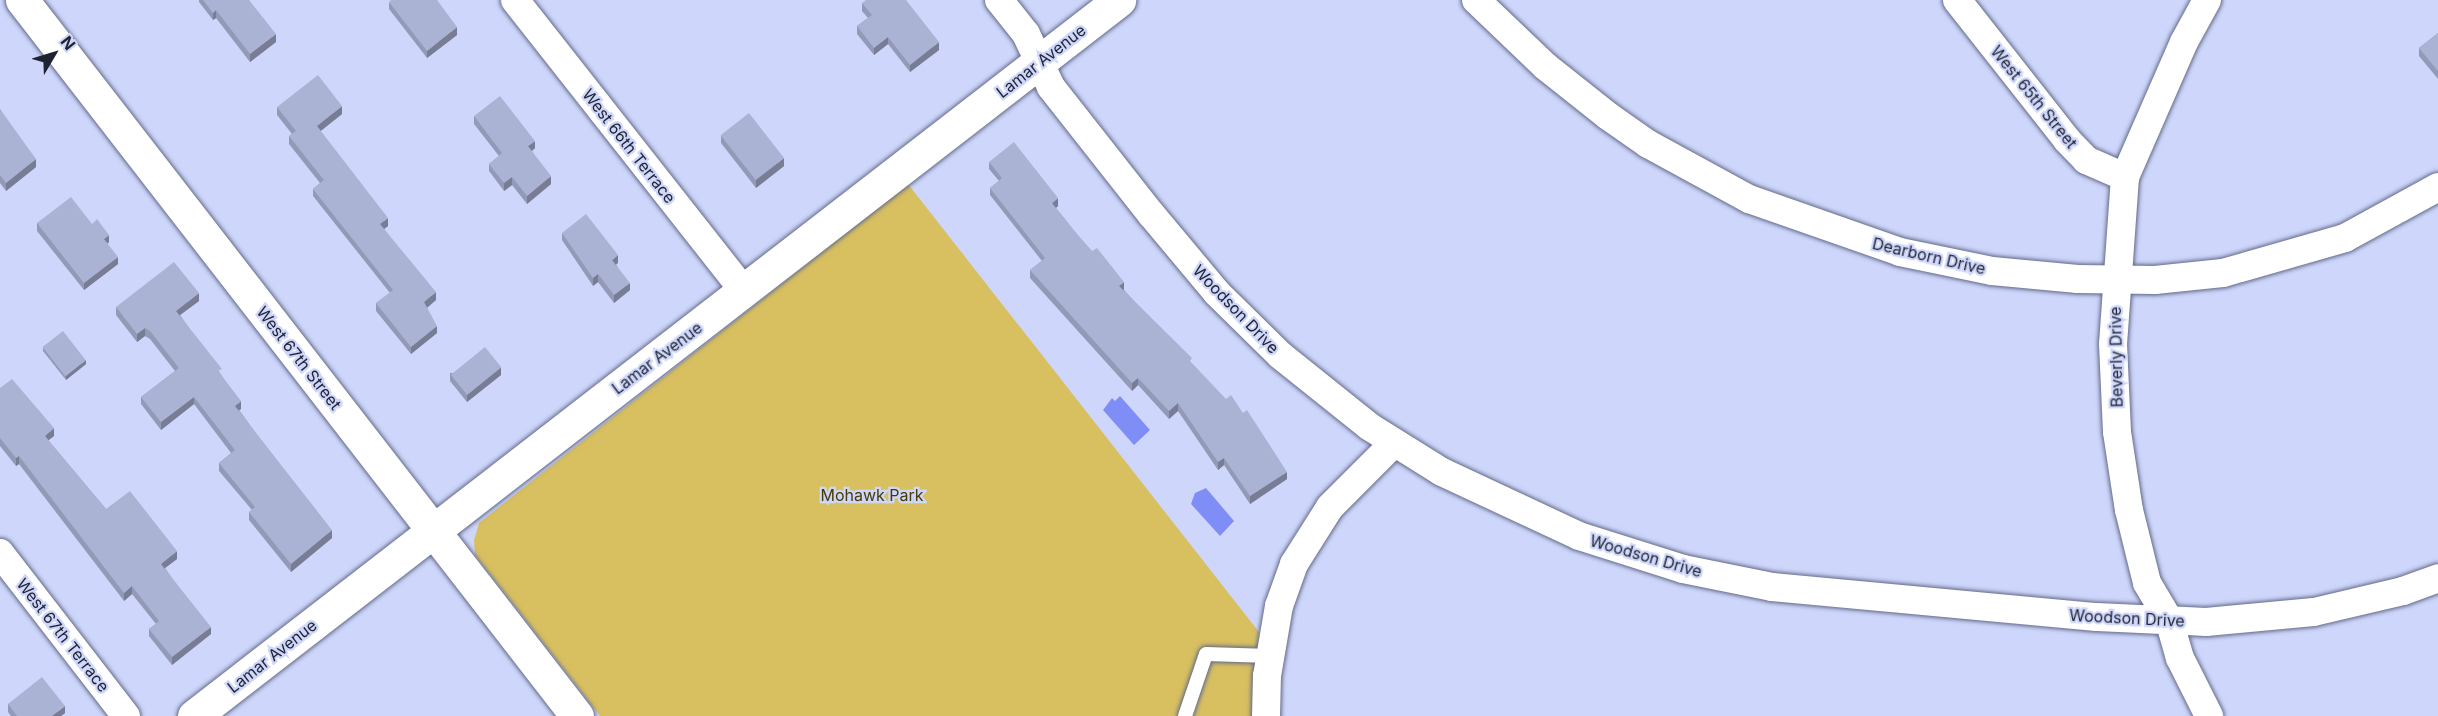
<!DOCTYPE html>
<style>
body{margin:0}
#map{position:relative;width:2438px;height:716px;overflow:hidden;background:#ced7fb;font-family:Inter,sans-serif}
div>[style]{position:absolute}
.green>*{inset:0;background:#d8c061}
.water>*{inset:0;background:#7f8ef7}
.roads{filter:drop-shadow(0 0 2px #636a89) drop-shadow(0 0 2px #636a89)}
.lane>*{height:14px;margin:-7px;padding:0 7px;transform-origin:7px;border-radius:7px;background:#fff}
.street>*{height:28px;margin:-14px;padding:0 14px;transform-origin:14px;border-radius:14px;background:#fff}
.secondary>*{height:33px;margin:-16.5px;padding:0 16.5px;transform-origin:16.5px;border-radius:16.5px;background:#fff}
.wall>*{inset:0;background:#939ab7}
.shaded-wall>*{inset:0;background:#787d95}
.building>*{inset:0;background:#abb3d5;transform-origin:0 0}
span{translate:-50% -50%;white-space:nowrap;text-align:center;line-height:1.15;-webkit-text-stroke:4.5px #ced7fb;paint-order:stroke}
.street-label{font-size:16px;color:#1f222f}
.park-label{font-size:16px;color:#473a00}
.north{position:absolute;left:24px;top:24px;width:60px;height:60px;-webkit-text-stroke:4px #ced7fb;paint-order:stroke;rotate:52deg;font-size:16px;font-weight:700;line-height:24px;text-align:center;color:#1f222f}
.north::after{content:'';display:block;margin:auto;width:21px;height:27px;background:#1f222f;clip-path:polygon(50% 0,100% 100%,50% 72%,0 100%)}
</style>
<div id="map">
<div class="green">
<div style="clip-path:polygon(908px 184px,1259px 632px,1252px 716px,600px 716px,475px 555px,474px 540px,479px 523px)"></div>
</div>
<div class="water">
<div style="clip-path:polygon(1120px 396px,1150px 430px,1134px 445px,1103px 410px,1112px 398px,1115px 401px)"></div>
<div style="clip-path:polygon(1206px 488px,1234px 521px,1220px 536px,1191px 504px,1195px 493px)"></div>
</div>
<div class="roads">
<div class="lane">
<div style="left:1185px;top:716px;width:65px;rotate:-71.3deg"></div>
<div style="left:1206px;top:654px;width:65px;rotate:1.8deg"></div>
</div>
<div class="street">
<div style="left:515px;top:0;width:370px;rotate:51.8deg"></div>
<div style="left:999px;top:0;width:43px;rotate:51.5deg"></div>
<div style="left:1026px;top:34px;width:59px;rotate:64.7deg"></div>
<div style="left:1051px;top:87px;width:162px;rotate:51.8deg"></div>
<div style="left:1151px;top:214px;width:103px;rotate:50.1deg"></div>
<div style="left:1217px;top:293px;width:88px;rotate:44.5deg"></div>
<div style="left:1280px;top:355px;width:115px;rotate:38.7deg"></div>
<div style="left:1370px;top:427px;width:85px;rotate:32deg"></div>
<div style="left:1442px;top:472px;width:151px;rotate:25deg"></div>
<div style="left:1579px;top:536px;width:109px;rotate:17.6deg"></div>
<div style="left:1683px;top:569px;width:91px;rotate:11.4deg"></div>
<div style="left:1772px;top:587px;width:326px;rotate:5.3deg"></div>
<div style="left:2097px;top:617px;width:109px;rotate:2.6deg"></div>
<div style="left:2206px;top:622px;width:108px;rotate:-5.3deg"></div>
<div style="left:2314px;top:612px;width:91px;rotate:-13.3deg"></div>
<div style="left:2403px;top:591px;width:37px;rotate:-20deg"></div>
<div style="left:1476px;top:0;width:95px;rotate:43.7deg"></div>
<div style="left:1545px;top:66px;width:80px;rotate:38.4deg"></div>
<div style="left:1608px;top:116px;width:49px;rotate:35deg"></div>
<div style="left:1648px;top:144px;width:115px;rotate:28.6deg"></div>
<div style="left:1749px;top:199px;width:160px;rotate:19.3deg"></div>
<div style="left:1900px;top:252px;width:94px;rotate:11.7deg"></div>
<div style="left:1992px;top:271px;width:86px;rotate:5.3deg"></div>
<div style="left:2078px;top:279px;width:77px;rotate:0.7deg"></div>
<div style="left:2155px;top:280px;width:68px;rotate:-5.9deg"></div>
<div style="left:2223px;top:273px;width:127px;rotate:-16deg"></div>
<div style="left:2345px;top:238px;width:106px;rotate:-28.7deg"></div>
<div style="left:1957px;top:0;width:178px;rotate:51.8deg"></div>
<div style="left:2067px;top:140px;width:28px;rotate:46deg"></div>
<div style="left:2086px;top:160px;width:43px;rotate:23.6deg"></div>
<div style="left:2207px;top:0;width:48px;rotate:118.7deg"></div>
<div style="left:2184px;top:42px;width:147px;rotate:113.6deg"></div>
<div style="left:2125px;top:177px;width:167px;rotate:94.1deg"></div>
<div style="left:2113px;top:344px;width:88px;rotate:87.4deg"></div>
<div style="left:2117px;top:432px;width:79px;rotate:81.3deg"></div>
<div style="left:2129px;top:510px;width:75px;rotate:76.1deg"></div>
<div style="left:2147px;top:583px;width:43px;rotate:59.3deg"></div>
<div style="left:2169px;top:620px;width:40px;rotate:74deg"></div>
<div style="left:2180px;top:658px;width:65px;rotate:63.4deg"></div>
<div style="left:0;top:553px;width:206px;rotate:52.3deg"></div>
<div style="left:1266px;top:716px;width:40px;rotate:-88.6deg"></div>
<div style="left:1267px;top:676px;width:71px;rotate:-80.3deg"></div>
<div style="left:1279px;top:606px;width:45px;rotate:-70.3deg"></div>
<div style="left:1294px;top:564px;width:67px;rotate:-57.7deg"></div>
<div style="left:1330px;top:507px;width:91px;rotate:-45deg"></div>
</div>
<div class="secondary">
<div style="left:22px;top:0;width:906px;rotate:52.22deg"></div>
<div style="left:194px;top:716px;width:1170px;rotate:-37.74deg"></div>
</div>
</div>
<div class="wall">
<div style="clip-path:polygon(199px 0,249px 0,276px 42px,250px 62px,216px 18px,213px 20px,199px 2px)"></div>
<div style="clip-path:polygon(389px 2px,457px 35px,427px 58px,389px 9px)"></div>
<div style="clip-path:polygon(862px 3px,939px 50px,910px 72px,888px 44px,874px 55px,857px 34px,857px 26px,868px 18px,862px 11px)"></div>
<div style="clip-path:polygon(2438px 33px,2438px 79px,2419px 56px,2419px 48px)"></div>
<div style="clip-path:polygon(277px 107px,342px 114px,320px 131px,388px 226px,384px 229px,436px 300px,427px 308px,437px 333px,411px 354px,376px 311px,376px 303px,390px 293px,313px 196px,313px 189px,320px 183px,289px 144px,289px 136px,292px 134px,277px 115px)"></div>
<div style="clip-path:polygon(0 109px,36px 167px,6px 191px,0 183px)"></div>
<div style="clip-path:polygon(474px 116px,535px 148px,532px 151px,551px 184px,527px 204px,512px 185px,504px 191px,489px 171px,489px 164px,499px 156px,474px 124px)"></div>
<div style="clip-path:polygon(721px 135px,784px 166px,756px 188px,721px 143px)"></div>
<div style="clip-path:polygon(989px 162px,1058px 206px,1056px 208px,1076px 233px,1124px 289px,1124px 290px,1192px 364px,1287px 479px,1250px 504px,1224px 465px,1218px 470px,1178px 411px,1169px 419px,1138px 385px,1132px 391px,1030px 278px,1030px 270px,1042px 261px,990px 195px,990px 188px,999px 181px,989px 169px)"></div>
<div style="clip-path:polygon(37px 223px,92px 224px,109px 242px,107px 244px,118px 264px,84px 290px,37px 231px)"></div>
<div style="clip-path:polygon(562px 233px,618px 263px,616px 264px,630px 290px,614px 303px,598px 282px,593px 286px,562px 240px)"></div>
<div style="clip-path:polygon(199px 301px,180px 315px,222px 376px,241px 409px,239px 410px,332px 538px,291px 572px,249px 520px,249px 512px,252px 510px,219px 471px,219px 463px,231px 453px,194px 404px,161px 430px,141px 404px,141px 397px,175px 371px,150px 339px,145px 336px,137px 342px,116px 315px,116px 307px)"></div>
<div style="clip-path:polygon(43px 347px,86px 364px,66px 380px,43px 351px)"></div>
<div style="clip-path:polygon(450px 373px,501px 375px,467px 402px,450px 381px)"></div>
<div style="clip-path:polygon(0 388px,54px 436px,48px 440px,106px 509px,177px 559px,165px 568px,211px 634px,172px 665px,149px 636px,149px 629px,156px 624px,132px 594px,124px 601px,19px 464px,16px 466px,0 446px)"></div>
<div style="clip-path:polygon(8px 704px,65px 713px,61px 716px,11px 716px,8px 712px)"></div>
</div>
<div class="shaded-wall">
<div style="clip-path:polygon(216px 10px,216px 18px,213px 20px,213px 13px)"></div>
<div style="clip-path:polygon(457px 27px,457px 35px,427px 58px,427px 51px)"></div>
<div style="clip-path:polygon(276px 34px,276px 42px,250px 62px,250px 54px)"></div>
<div style="clip-path:polygon(888px 37px,888px 44px,874px 55px,874px 48px)"></div>
<div style="clip-path:polygon(939px 42px,939px 50px,910px 72px,910px 65px)"></div>
<div style="clip-path:polygon(342px 106px,342px 114px,317px 134px,317px 126px)"></div>
<div style="clip-path:polygon(535px 141px,535px 148px,528px 154px,528px 146px)"></div>
<div style="clip-path:polygon(784px 158px,784px 166px,756px 188px,756px 180px)"></div>
<div style="clip-path:polygon(36px 159px,36px 167px,6px 191px,6px 183px)"></div>
<div style="clip-path:polygon(551px 176px,551px 184px,527px 204px,527px 196px)"></div>
<div style="clip-path:polygon(512px 177px,512px 185px,504px 191px,504px 183px)"></div>
<div style="clip-path:polygon(1058px 198px,1058px 206px,1052px 211px,1052px 203px)"></div>
<div style="clip-path:polygon(388px 218px,388px 226px,380px 232px,380px 224px)"></div>
<div style="clip-path:polygon(109px 235px,109px 242px,104px 247px,104px 239px)"></div>
<div style="clip-path:polygon(618px 255px,618px 263px,612px 267px,612px 260px)"></div>
<div style="clip-path:polygon(118px 257px,118px 264px,84px 290px,84px 283px)"></div>
<div style="clip-path:polygon(598px 274px,598px 282px,593px 286px,593px 278px)"></div>
<div style="clip-path:polygon(1124px 282px,1124px 289px,1119px 293px,1119px 286px)"></div>
<div style="clip-path:polygon(630px 283px,630px 290px,614px 303px,614px 295px)"></div>
<div style="clip-path:polygon(436px 292px,436px 300px,424px 310px,424px 302px)"></div>
<div style="clip-path:polygon(199px 293px,199px 301px,176px 318px,176px 311px)"></div>
<div style="clip-path:polygon(437px 326px,437px 333px,411px 354px,411px 347px)"></div>
<div style="clip-path:polygon(145px 328px,145px 336px,137px 342px,137px 334px)"></div>
<div style="clip-path:polygon(86px 360px,86px 364px,66px 380px,66px 376px)"></div>
<div style="clip-path:polygon(501px 367px,501px 375px,467px 402px,467px 394px)"></div>
<div style="clip-path:polygon(1138px 378px,1138px 385px,1132px 391px,1132px 383px)"></div>
<div style="clip-path:polygon(194px 397px,194px 404px,161px 430px,161px 422px)"></div>
<div style="clip-path:polygon(241px 401px,241px 409px,235px 413px,235px 406px)"></div>
<div style="clip-path:polygon(1178px 403px,1178px 411px,1169px 419px,1169px 411px)"></div>
<div style="clip-path:polygon(54px 428px,54px 436px,45px 443px,45px 436px)"></div>
<div style="clip-path:polygon(19px 456px,19px 464px,16px 466px,16px 458px)"></div>
<div style="clip-path:polygon(1224px 458px,1224px 465px,1218px 470px,1218px 462px)"></div>
<div style="clip-path:polygon(1287px 472px,1287px 479px,1250px 504px,1250px 496px)"></div>
<div style="clip-path:polygon(332px 530px,332px 538px,291px 572px,291px 564px)"></div>
<div style="clip-path:polygon(177px 551px,177px 559px,161px 571px,161px 564px)"></div>
<div style="clip-path:polygon(132px 586px,132px 594px,124px 601px,124px 593px)"></div>
<div style="clip-path:polygon(211px 627px,211px 634px,172px 665px,172px 657px)"></div>
<div style="clip-path:polygon(65px 706px,65px 713px,61px 716px,52px 716px)"></div>
</div>
<div class="building">
<div style="clip-path:polygon(203px 0,249px 0,276px 34px,250px 54px,216px 10px,213px 13px)"></div>
<div style="clip-path:polygon(391px 0,437px 0,457px 27px,427px 51px,389px 2px)"></div>
<div style="clip-path:polygon(866px 0,906px 0,939px 42px,910px 65px,888px 37px,874px 48px,857px 26px,872px 15px,862px 3px)"></div>
<div style="clip-path:polygon(2438px 33px,2438px 71px,2419px 48px)"></div>
<div style="clip-path:polygon(318px 75px,342px 106px,317px 126px,388px 218px,380px 224px,436px 292px,424px 302px,437px 326px,411px 347px,376px 303px,393px 290px,313px 189px,324px 180px,289px 136px,296px 131px,277px 107px)"></div>
<div style="clip-path:polygon(500px 96px,535px 141px,528px 146px,551px 176px,527px 196px,512px 177px,504px 183px,489px 164px,502px 153px,474px 116px)"></div>
<div style="clip-path:polygon(0 109px,36px 159px,6px 183px,0 175px)"></div>
<div style="left:749px;top:113px;width:57px;height:36px;rotate:52deg"></div>
<div style="clip-path:polygon(1014px 142px,1058px 198px,1052px 203px,1076px 233px,1092px 251px,1097px 248px,1124px 282px,1119px 286px,1192px 358px,1190px 361px,1226px 399px,1231px 395px,1243px 413px,1247px 410px,1287px 472px,1250px 496px,1224px 458px,1218px 462px,1178px 403px,1169px 411px,1138px 378px,1132px 383px,1030px 270px,1045px 258px,990px 188px,1002px 178px,989px 162px)"></div>
<div style="clip-path:polygon(71px 197px,92px 224px,97px 219px,109px 235px,104px 239px,118px 257px,84px 283px,37px 223px)"></div>
<div style="clip-path:polygon(586px 214px,618px 255px,612px 260px,630px 283px,614px 295px,598px 274px,593px 278px,562px 233px)"></div>
<div style="clip-path:polygon(174px 262px,199px 293px,176px 311px,222px 369px,218px 371px,241px 401px,235px 406px,332px 530px,291px 564px,249px 512px,255px 507px,219px 463px,235px 450px,194px 397px,161px 422px,141px 397px,179px 368px,150px 331px,145px 328px,137px 334px,116px 307px)"></div>
<div style="left:63px;top:331px;width:37px;height:26px;rotate:52deg"></div>
<div style="left:485px;top:347px;width:26px;height:44px;rotate:51deg"></div>
<div style="clip-path:polygon(12px 379px,54px 428px,45px 436px,106px 509px,130px 491px,177px 551px,161px 564px,211px 627px,172px 657px,149px 629px,159px 621px,132px 586px,124px 593px,19px 456px,16px 458px,0 438px,0 388px)"></div>
<div style="clip-path:polygon(42px 677px,65px 706px,52px 716px,17px 716px,8px 704px)"></div>
</div>
<div class="street-label">
<span style="left:1041px;top:61px;rotate:-38deg">Lamar Avenue</span>
<span style="left:2034px;top:97px;rotate:51deg">West 65th Street</span>
<span style="left:629px;top:146px;rotate:52deg">West 66th Terrace</span>
<span style="left:1929px;top:256px;rotate:13deg">Dearborn Drive</span>
<span style="left:1236px;top:309px;rotate:46deg">Woodson Drive</span>
<span style="left:2116px;top:357px;rotate:-91deg">Beverly Drive</span>
<span style="left:299px;top:358px;rotate:52deg">West 67th Street</span>
<span style="left:657px;top:358px;rotate:-37deg">Lamar Avenue</span>
<span style="left:1646px;top:556px;rotate:16deg">Woodson Drive</span>
<span style="left:2127px;top:618px;rotate:3deg">Woodson Drive</span>
<span style="left:63px;top:635px;rotate:52deg">West 67th Terrace</span>
<span style="left:272px;top:656px;rotate:-38deg">Lamar Avenue</span>
</div>
<div class="park-label">
<span style="left:872px;top:495px">Mohawk Park</span>
</div>
<div class="north">N</div>
</div>
